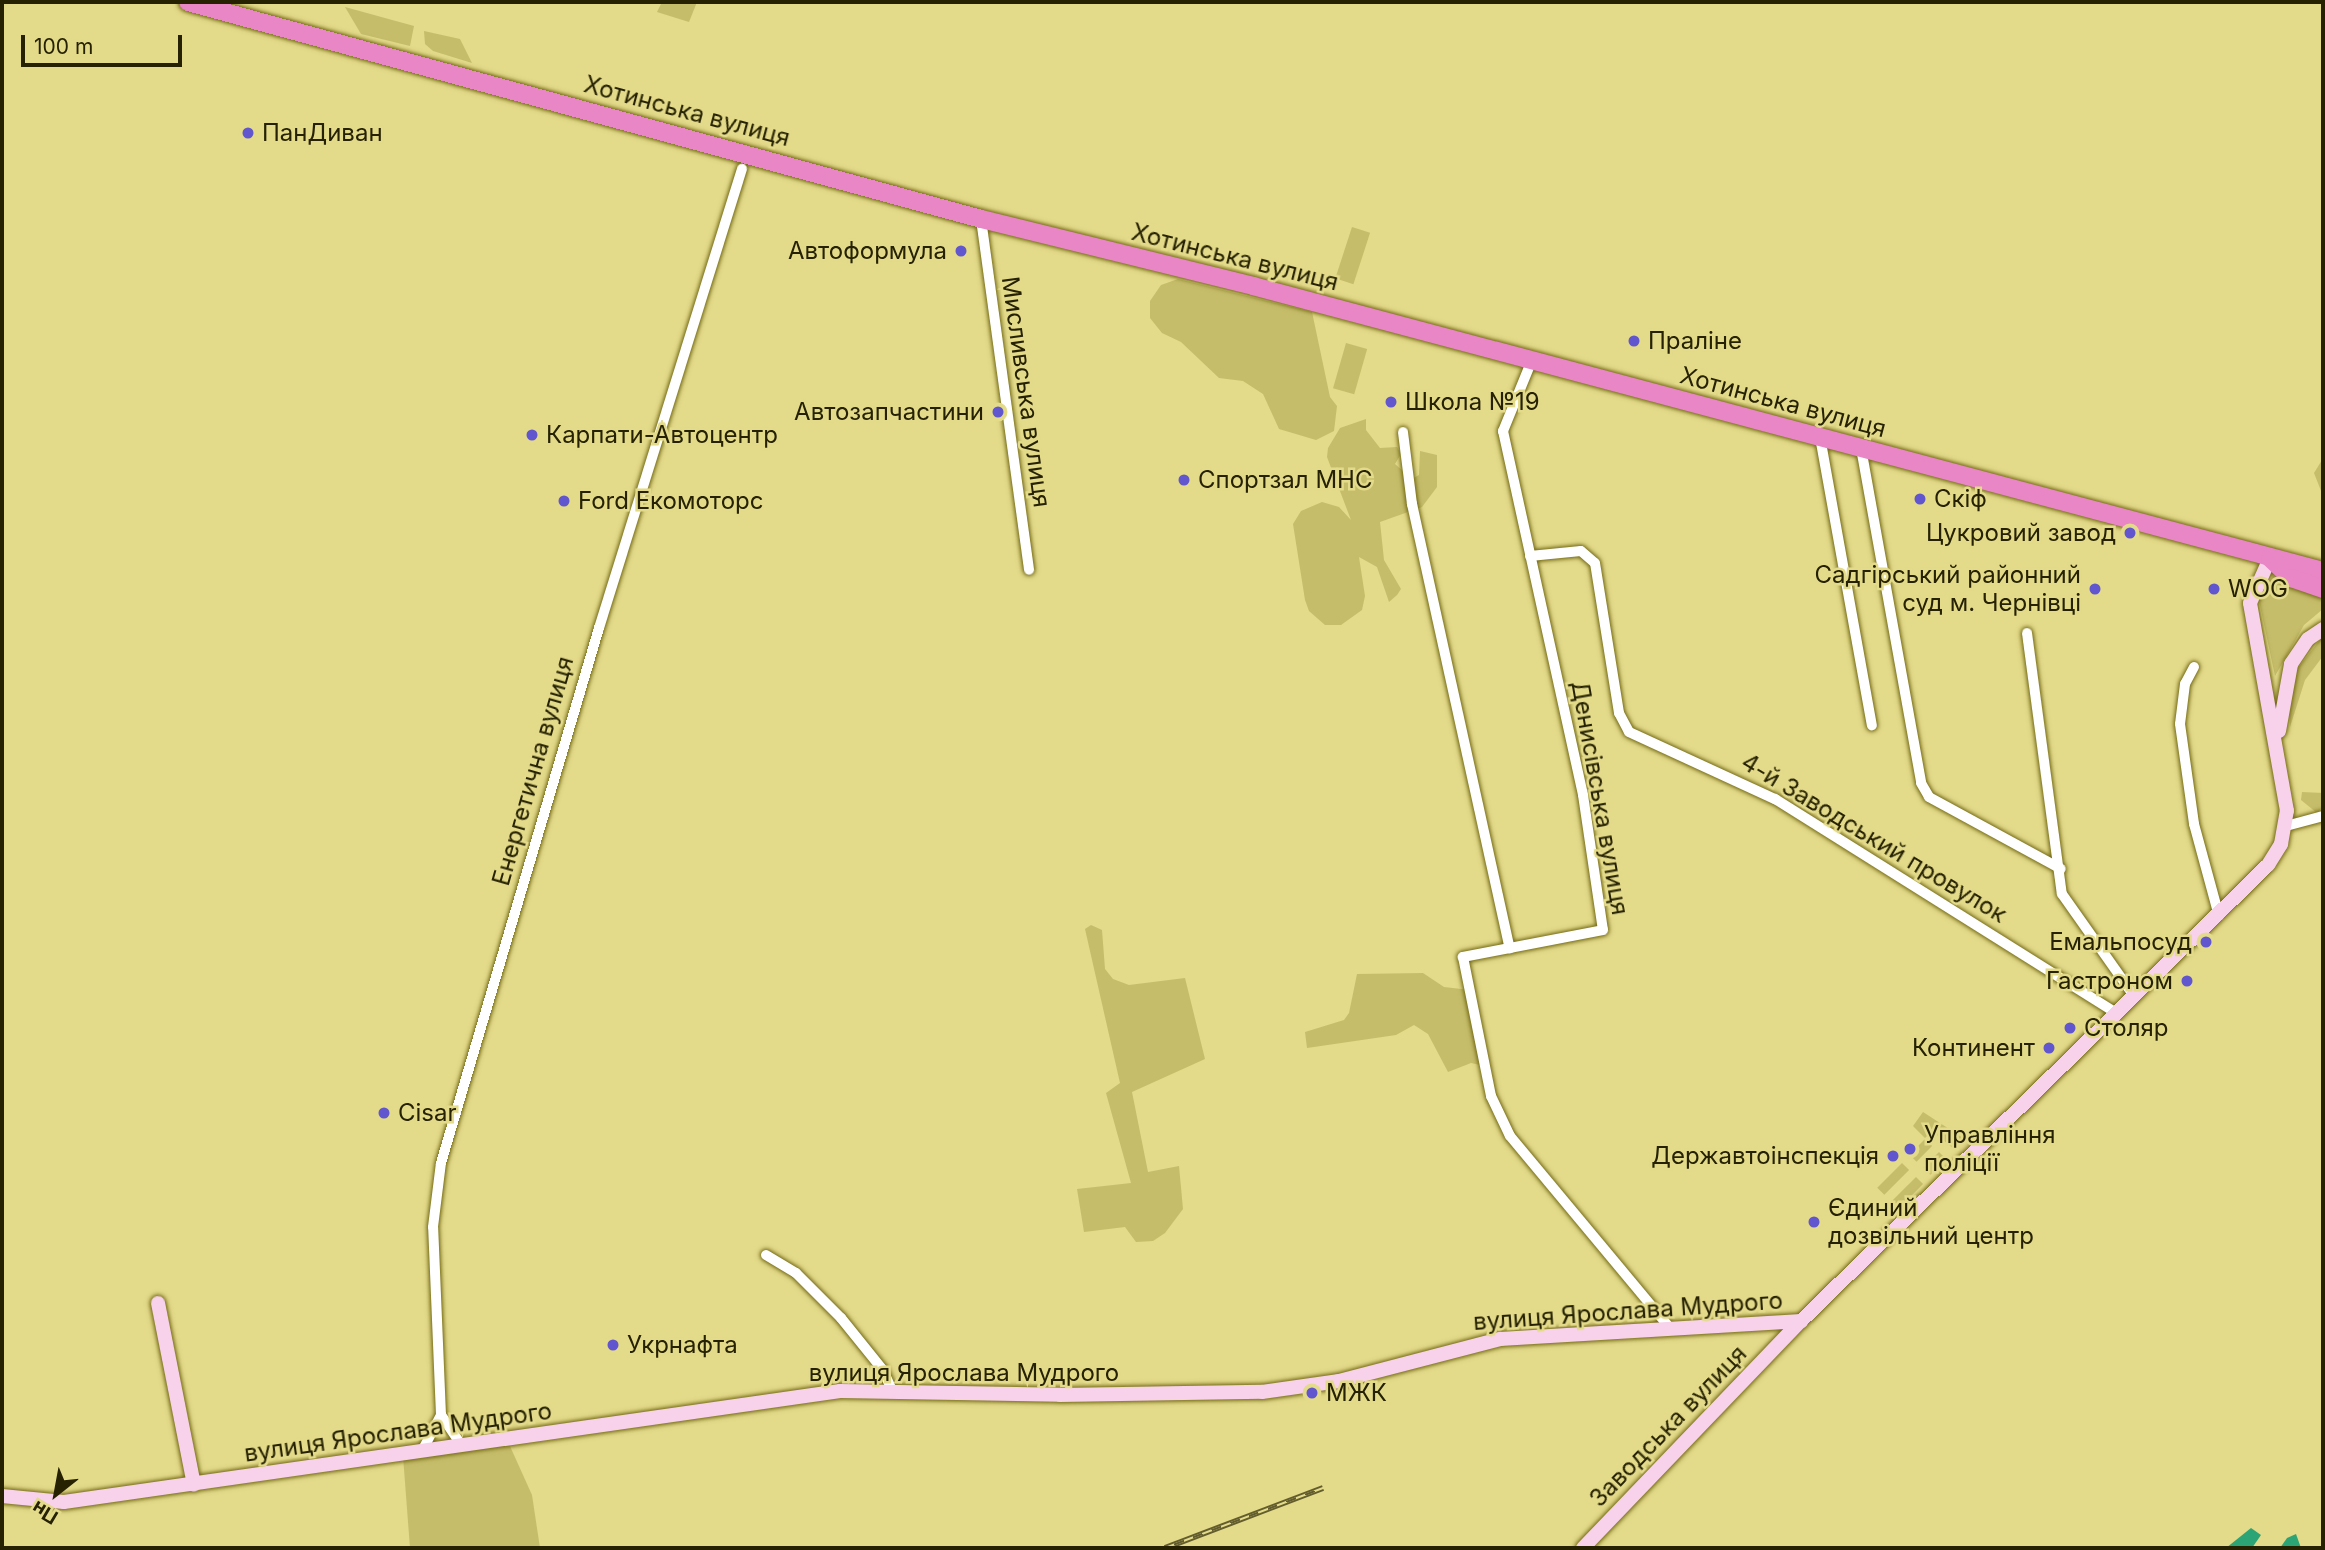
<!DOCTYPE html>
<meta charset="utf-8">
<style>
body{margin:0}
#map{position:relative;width:2325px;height:1550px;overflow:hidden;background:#e3da8a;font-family:Inter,sans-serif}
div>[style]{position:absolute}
.green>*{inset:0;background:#c6bd6b;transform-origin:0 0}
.water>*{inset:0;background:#2ca476}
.roads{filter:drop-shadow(0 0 2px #746a15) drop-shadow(0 0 2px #746a15)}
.minor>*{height:10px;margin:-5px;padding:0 5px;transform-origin:5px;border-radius:5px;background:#fff}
.secondary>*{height:14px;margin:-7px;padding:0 7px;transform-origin:7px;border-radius:7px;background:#f7d2ea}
.trunk>*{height:18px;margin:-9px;padding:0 9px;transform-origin:9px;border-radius:9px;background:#e886c6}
.rail>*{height:6px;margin-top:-3px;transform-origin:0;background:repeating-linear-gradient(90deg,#e3da8a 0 10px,#635d2d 0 20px);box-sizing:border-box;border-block:2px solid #635d2d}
.dots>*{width:19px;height:19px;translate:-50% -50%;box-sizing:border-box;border:4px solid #e3da8a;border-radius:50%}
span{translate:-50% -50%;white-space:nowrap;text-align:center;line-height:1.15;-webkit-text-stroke:5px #e3da8a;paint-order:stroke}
.street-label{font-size:24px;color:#262201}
.poi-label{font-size:24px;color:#262201}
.left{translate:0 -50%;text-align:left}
.right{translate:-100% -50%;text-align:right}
.frame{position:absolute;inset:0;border:4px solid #262201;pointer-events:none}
.north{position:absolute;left:21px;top:1459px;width:70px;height:70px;-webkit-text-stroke:5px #e3da8a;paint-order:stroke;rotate:211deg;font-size:19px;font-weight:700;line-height:28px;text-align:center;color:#262201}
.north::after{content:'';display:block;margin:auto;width:24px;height:32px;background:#262201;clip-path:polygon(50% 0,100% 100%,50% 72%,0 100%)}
.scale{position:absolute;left:21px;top:35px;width:161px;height:32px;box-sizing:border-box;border:4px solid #262201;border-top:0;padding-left:9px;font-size:21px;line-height:24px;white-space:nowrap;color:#262201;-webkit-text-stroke:5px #e3da8a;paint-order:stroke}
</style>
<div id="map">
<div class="green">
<div style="clip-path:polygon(662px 2px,697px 2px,689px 22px,657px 12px)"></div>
<div style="clip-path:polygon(345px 7px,414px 26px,410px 46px,361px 34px)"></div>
<div style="clip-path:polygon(424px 31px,460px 39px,472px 63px,433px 51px,425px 44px)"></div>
<div style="left:1352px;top:227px;width:19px;height:54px;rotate:18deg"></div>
<div style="clip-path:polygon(1178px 279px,1312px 312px,1330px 397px,1337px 406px,1334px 431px,1316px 440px,1279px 429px,1263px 394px,1243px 381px,1219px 378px,1181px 342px,1162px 333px,1150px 318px,1150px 301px,1161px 285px)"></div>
<div style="left:1346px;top:343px;width:22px;height:47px;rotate:16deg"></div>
<div style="clip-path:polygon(1366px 419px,1366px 430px,1380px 448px,1397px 447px,1401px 454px,1395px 464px,1412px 479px,1419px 475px,1420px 451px,1437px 455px,1437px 487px,1422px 507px,1380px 522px,1384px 560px,1401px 589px,1397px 595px,1389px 602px,1377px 567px,1359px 557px,1365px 596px,1362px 610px,1341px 625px,1325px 625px,1309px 611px,1305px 600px,1293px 524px,1301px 511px,1322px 502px,1339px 507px,1351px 520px,1327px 457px,1328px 448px,1340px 428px)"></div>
<div style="clip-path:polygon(2323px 444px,2323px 496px,2314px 473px,2322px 460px)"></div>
<div style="clip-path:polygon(2273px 576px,2323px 593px,2323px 609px,2304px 625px,2275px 676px,2258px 596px)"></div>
<div style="clip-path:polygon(2323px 636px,2323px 656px,2305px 680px,2290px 727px,2289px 703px,2298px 668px)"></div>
<div style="clip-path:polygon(2302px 792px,2323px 793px,2323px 807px,2317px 813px,2301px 800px)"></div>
<div style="clip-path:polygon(1091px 925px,1102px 930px,1105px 969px,1113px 979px,1129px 985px,1185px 978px,1205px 1059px,1132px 1092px,1148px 1172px,1179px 1166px,1183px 1209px,1165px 1233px,1153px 1241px,1136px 1242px,1125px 1227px,1084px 1232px,1077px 1189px,1131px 1183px,1106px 1093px,1120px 1083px,1085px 929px)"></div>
<div style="clip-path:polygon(1423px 973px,1444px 987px,1470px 990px,1485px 1066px,1471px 1063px,1448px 1072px,1428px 1034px,1414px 1025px,1396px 1035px,1307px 1048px,1305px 1032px,1344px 1020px,1349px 1013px,1357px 974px)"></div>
<div style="clip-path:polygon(1923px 1112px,1963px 1138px,1954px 1149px,1932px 1131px,1925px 1138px,1913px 1126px)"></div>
<div style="left:1925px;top:1139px;width:10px;height:22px;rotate:45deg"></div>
<div style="left:1939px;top:1152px;width:10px;height:22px;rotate:45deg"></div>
<div style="left:1902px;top:1163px;width:10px;height:35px;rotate:45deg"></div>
<div style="left:1916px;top:1177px;width:10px;height:33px;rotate:45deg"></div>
<div style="clip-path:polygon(509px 1444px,532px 1495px,540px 1548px,410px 1548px,403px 1456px)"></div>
</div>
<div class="water">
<div style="clip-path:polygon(2251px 1528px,2261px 1535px,2252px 1548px,2226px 1548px)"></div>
<div style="clip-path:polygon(2296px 1534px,2301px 1548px,2280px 1548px,2287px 1538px)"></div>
</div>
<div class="roads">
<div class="minor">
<div style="left:981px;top:219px;width:354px;rotate:82.2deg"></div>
<div style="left:1532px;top:360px;width:77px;rotate:112.2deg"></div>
<div style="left:1503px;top:431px;width:373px;rotate:77.6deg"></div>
<div style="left:1583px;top:795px;width:136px;rotate:81.6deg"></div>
<div style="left:1603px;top:930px;width:143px;rotate:169.1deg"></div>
<div style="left:1463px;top:957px;width:142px;rotate:78.6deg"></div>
<div style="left:1491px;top:1096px;width:44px;rotate:64.6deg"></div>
<div style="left:1510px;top:1136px;width:250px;rotate:50.2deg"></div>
<div style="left:1403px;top:432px;width:73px;rotate:82.9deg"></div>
<div style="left:1412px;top:504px;width:455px;rotate:77.6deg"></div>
<div style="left:1820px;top:437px;width:293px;rotate:79.8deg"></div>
<div style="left:1861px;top:448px;width:340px;rotate:79.8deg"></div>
<div style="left:1921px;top:783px;width:16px;rotate:60deg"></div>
<div style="left:1929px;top:797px;width:150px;rotate:28.6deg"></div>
<div style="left:1530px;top:556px;width:51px;rotate:-5.6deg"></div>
<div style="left:1581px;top:551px;width:18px;rotate:41deg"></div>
<div style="left:1595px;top:563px;width:152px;rotate:80.9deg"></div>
<div style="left:1619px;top:713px;width:21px;rotate:62deg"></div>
<div style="left:1629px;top:732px;width:161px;rotate:24.7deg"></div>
<div style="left:1775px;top:799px;width:403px;rotate:32.1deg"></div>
<div style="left:2027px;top:633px;width:263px;rotate:82.4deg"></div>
<div style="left:2062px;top:894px;width:125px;rotate:54.8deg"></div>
<div style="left:2194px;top:667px;width:19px;rotate:118deg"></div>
<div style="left:2185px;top:684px;width:40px;rotate:97.1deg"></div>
<div style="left:2180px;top:724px;width:101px;rotate:82deg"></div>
<div style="left:2194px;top:824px;width:95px;rotate:74.8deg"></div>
<div style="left:2286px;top:826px;width:38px;rotate:-15deg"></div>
<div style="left:766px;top:1255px;width:35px;rotate:31deg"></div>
<div style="left:796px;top:1273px;width:64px;rotate:45deg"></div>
<div style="left:841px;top:1318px;width:67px;rotate:51.1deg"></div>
<div style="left:883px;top:1370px;width:24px;rotate:66deg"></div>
<div style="left:462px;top:1446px;width:37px;rotate:-124deg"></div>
<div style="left:441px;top:1415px;width:188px;rotate:-92.4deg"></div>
<div style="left:433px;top:1227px;width:64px;rotate:-82.9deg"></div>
<div style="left:441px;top:1163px;width:558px;rotate:-73.55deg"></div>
<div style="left:599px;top:628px;width:481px;rotate:-72.7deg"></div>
<div style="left:422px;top:1451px;width:41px;rotate:-62.2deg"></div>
</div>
<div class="secondary">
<div style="left:2279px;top:731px;width:68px;rotate:-79.8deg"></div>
<div style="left:2291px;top:664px;width:30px;rotate:-56deg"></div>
<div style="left:2308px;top:639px;width:18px;rotate:-34deg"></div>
<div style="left:158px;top:1303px;width:185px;rotate:78.8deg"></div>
<div style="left:2px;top:1496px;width:62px;rotate:5.5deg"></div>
<div style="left:64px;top:1502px;width:784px;rotate:-8.14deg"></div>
<div style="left:840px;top:1391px;width:220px;rotate:1deg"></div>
<div style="left:1060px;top:1395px;width:202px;rotate:-0.9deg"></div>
<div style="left:1262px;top:1392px;width:78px;rotate:-8.1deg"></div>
<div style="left:1339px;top:1381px;width:166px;rotate:-14.6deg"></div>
<div style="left:1500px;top:1339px;width:302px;rotate:-3.4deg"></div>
<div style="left:1583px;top:1548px;width:315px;rotate:-46.2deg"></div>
<div style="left:1801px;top:1321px;width:653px;rotate:-44.32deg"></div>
<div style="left:2268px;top:865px;width:25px;rotate:-58deg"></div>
<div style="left:2281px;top:844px;width:34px;rotate:-80deg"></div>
<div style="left:2287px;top:811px;width:211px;rotate:-100.1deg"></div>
<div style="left:2250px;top:603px;width:49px;rotate:-66deg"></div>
</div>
<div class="trunk">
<div style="left:188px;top:2px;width:822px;rotate:15.3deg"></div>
<div style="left:981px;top:219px;width:280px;rotate:13.8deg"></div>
<div style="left:1253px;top:286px;width:1107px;rotate:14.91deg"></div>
<div style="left:2270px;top:558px;width:29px;rotate:44deg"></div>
<div style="left:2291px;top:578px;width:34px;rotate:19deg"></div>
</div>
</div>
<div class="rail">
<div style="left:1165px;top:1548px;width:169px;rotate:-20.8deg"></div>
</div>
<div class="dots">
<div style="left:248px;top:133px;background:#6156ce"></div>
<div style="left:961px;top:251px;background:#6156ce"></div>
<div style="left:1634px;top:341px;background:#6156ce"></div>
<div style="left:1391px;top:402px;background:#6156ce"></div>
<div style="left:998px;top:412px;background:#6156ce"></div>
<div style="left:532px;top:435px;background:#6156ce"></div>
<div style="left:1184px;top:480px;background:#6156ce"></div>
<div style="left:1920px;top:499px;background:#6156ce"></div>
<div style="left:564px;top:501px;background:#6156ce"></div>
<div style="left:2130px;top:533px;background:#6156ce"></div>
<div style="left:2095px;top:589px;background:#6156ce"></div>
<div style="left:2214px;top:589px;background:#6156ce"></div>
<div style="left:2206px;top:942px;background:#6156ce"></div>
<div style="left:2187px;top:981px;background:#6156ce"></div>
<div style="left:2070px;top:1028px;background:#6156ce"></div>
<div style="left:2049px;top:1048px;background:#6156ce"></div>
<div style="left:384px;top:1113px;background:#6156ce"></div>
<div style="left:1910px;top:1149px;background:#6156ce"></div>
<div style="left:1893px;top:1156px;background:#6156ce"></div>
<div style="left:1814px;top:1222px;background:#6156ce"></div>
<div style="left:613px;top:1345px;background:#6156ce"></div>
<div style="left:1312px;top:1393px;background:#6156ce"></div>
</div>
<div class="street-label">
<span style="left:687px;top:111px;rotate:15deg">Хотинська вулиця</span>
<span style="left:1235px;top:257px;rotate:14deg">Хотинська вулиця</span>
<span style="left:1026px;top:392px;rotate:82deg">Мисливська вулиця</span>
<span style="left:1783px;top:402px;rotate:15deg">Хотинська вулиця</span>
<span style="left:533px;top:771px;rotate:-74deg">Енергетична вулиця</span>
<span style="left:1600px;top:798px;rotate:80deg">Денисівська вулиця</span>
<span style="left:1874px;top:838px;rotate:31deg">4-й Заводський провулок</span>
<span style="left:1628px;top:1311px;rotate:-4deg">вулиця Ярослава Мудрого</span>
<span style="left:964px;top:1373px">вулиця Ярослава Мудрого</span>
<span style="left:1668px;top:1426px;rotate:-46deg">Заводська вулиця</span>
<span style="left:398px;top:1432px;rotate:-8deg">вулиця Ярослава Мудрого</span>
</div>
<div class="poi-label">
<span class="left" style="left:262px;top:133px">ПанДиван</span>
<span class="right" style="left:947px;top:251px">Автоформула</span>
<span class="left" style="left:1648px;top:341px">Праліне</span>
<span class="left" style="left:1405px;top:402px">Школа №19</span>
<span class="right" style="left:984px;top:412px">Автозапчастини</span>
<span class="left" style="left:546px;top:435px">Карпати-Автоцентр</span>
<span class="left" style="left:1198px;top:480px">Спортзал МНС</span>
<span class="left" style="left:1934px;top:499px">Скіф</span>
<span class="left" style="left:578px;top:501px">Ford Екомоторс</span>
<span class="right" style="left:2116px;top:533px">Цукровий завод</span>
<span class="right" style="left:2081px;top:589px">Садгірський районний<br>суд м. Чернівці</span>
<span class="left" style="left:2228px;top:589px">WOG</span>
<span class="right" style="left:2192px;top:942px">Емальпосуд</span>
<span class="right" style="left:2173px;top:981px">Гастроном</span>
<span class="left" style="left:2084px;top:1028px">Столяр</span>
<span class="right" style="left:2035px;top:1048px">Континент</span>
<span class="left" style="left:398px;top:1113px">Cisar</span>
<span class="left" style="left:1924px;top:1149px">Управління<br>поліції</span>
<span class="right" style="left:1879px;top:1156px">Державтоінспекція</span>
<span class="left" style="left:1828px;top:1222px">Єдиний<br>дозвільний центр</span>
<span class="left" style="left:627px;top:1345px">Укрнафта</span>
<span class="left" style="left:1326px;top:1393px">МЖК</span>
</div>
<div class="frame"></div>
<div class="north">Пн</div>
<div class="scale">100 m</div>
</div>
